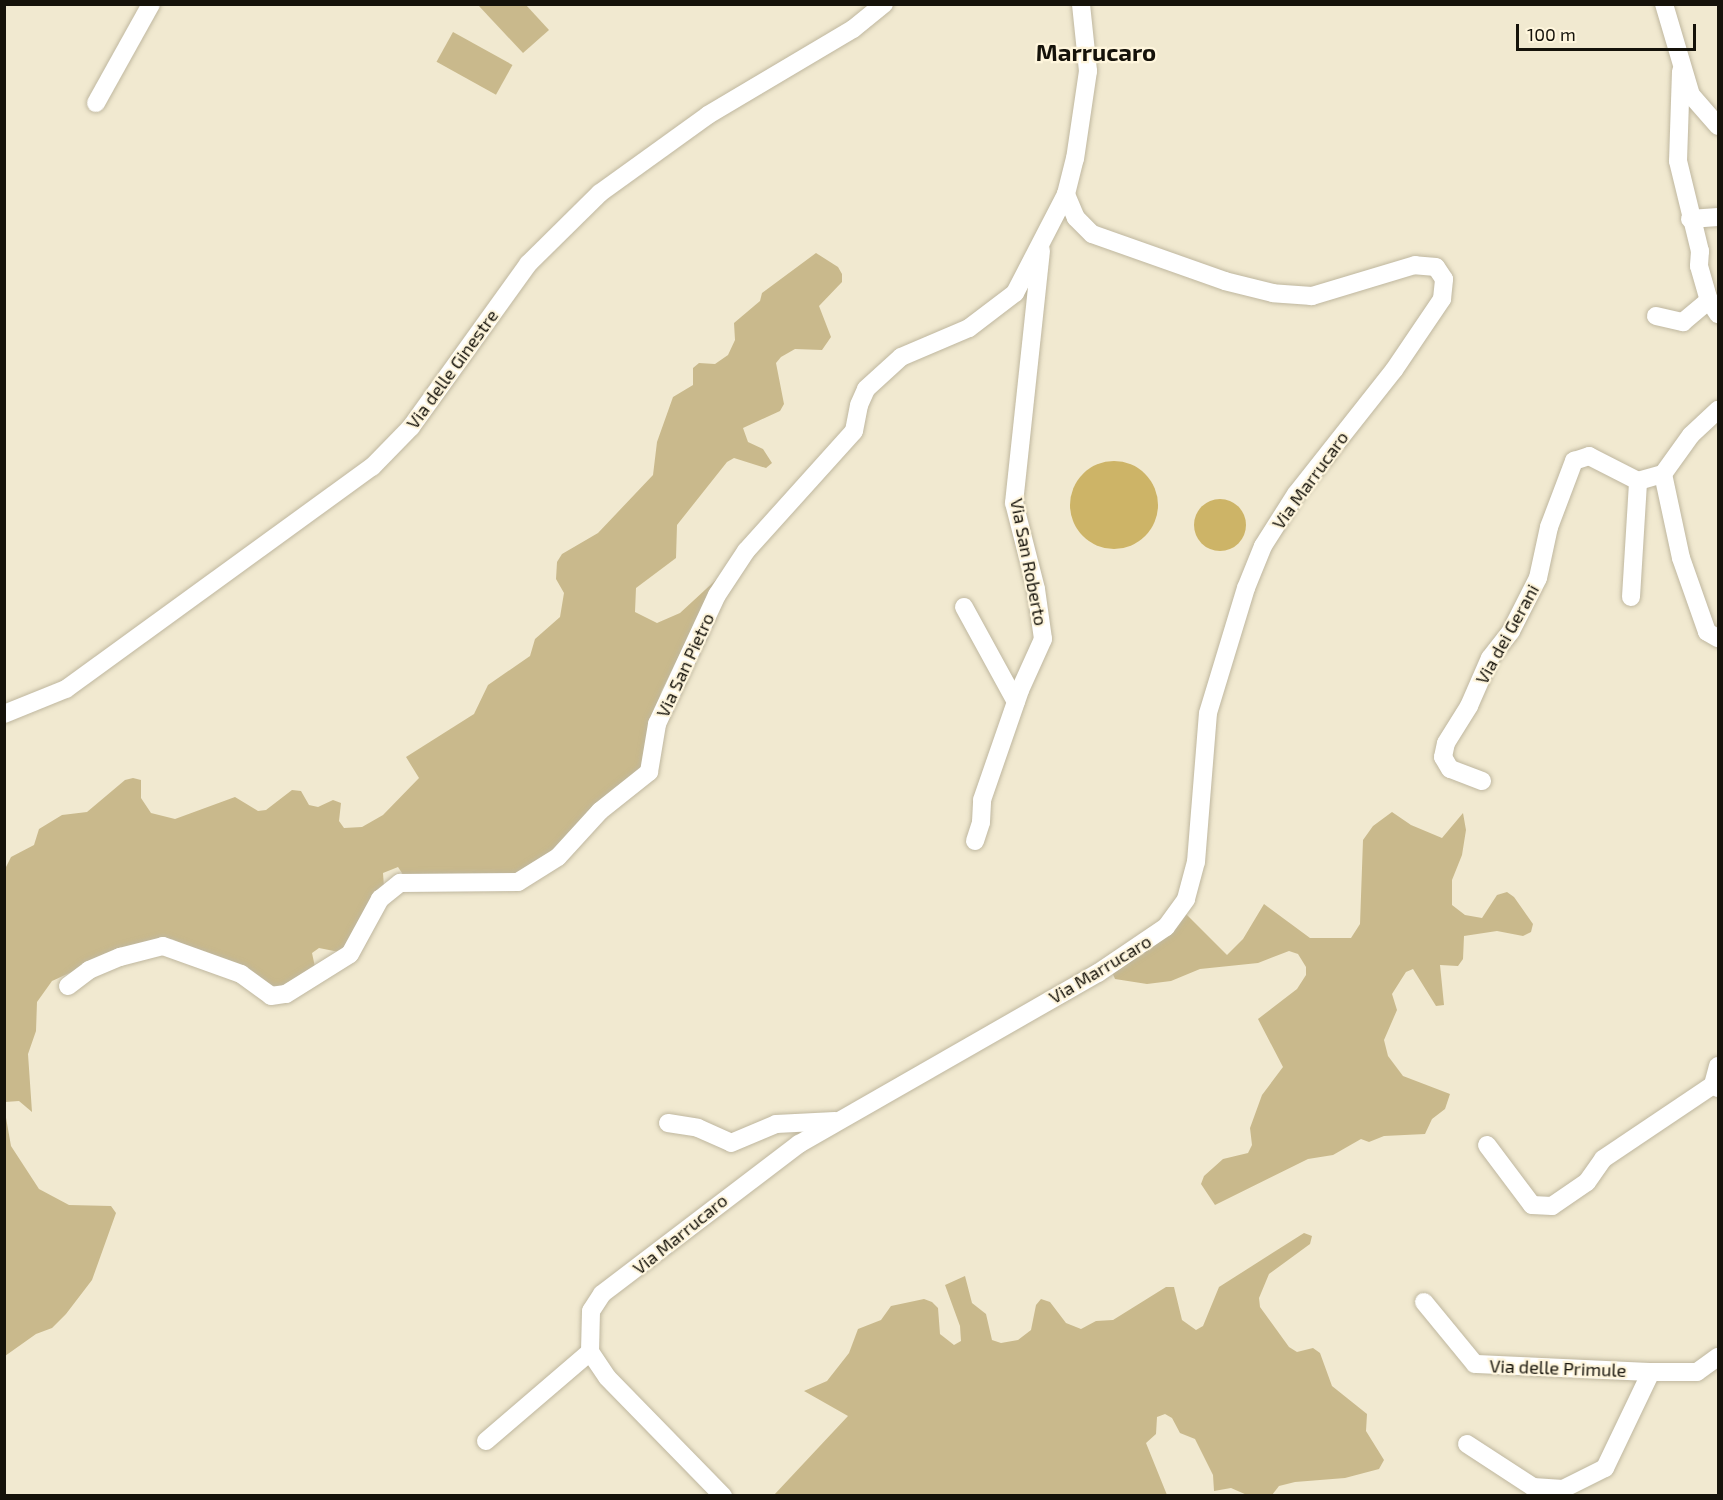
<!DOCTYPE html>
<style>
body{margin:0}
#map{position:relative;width:1723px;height:1500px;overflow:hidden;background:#f1e9d0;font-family:"Exo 2",sans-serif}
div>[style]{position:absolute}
.green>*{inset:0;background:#c9b98c;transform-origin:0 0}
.water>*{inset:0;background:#cdb467}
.round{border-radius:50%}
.roads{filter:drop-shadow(0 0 2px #bfb79f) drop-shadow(0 0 2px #bfb79f)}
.minor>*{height:18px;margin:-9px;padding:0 9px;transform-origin:9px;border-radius:9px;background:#fff}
span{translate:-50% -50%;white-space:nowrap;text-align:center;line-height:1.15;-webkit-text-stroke:4.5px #fff6dd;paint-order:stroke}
.street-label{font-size:18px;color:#15120a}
.district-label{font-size:24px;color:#15120a;font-weight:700}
.frame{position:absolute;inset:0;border:6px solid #15120a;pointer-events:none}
.scale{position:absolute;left:1516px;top:24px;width:180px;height:27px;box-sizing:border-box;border:3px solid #15120a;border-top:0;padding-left:8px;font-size:18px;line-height:21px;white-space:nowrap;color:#15120a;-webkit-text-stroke:4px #fff6dd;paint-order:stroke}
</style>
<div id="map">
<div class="green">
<div style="clip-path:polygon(478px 5px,526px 5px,549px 30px,523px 53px)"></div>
<div style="left:453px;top:32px;width:68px;height:34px;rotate:29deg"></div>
<div style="clip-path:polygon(816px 253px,838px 267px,842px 274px,842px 282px,819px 306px,831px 337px,822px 350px,795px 349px,781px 357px,776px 363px,784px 404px,780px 411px,743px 428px,748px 442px,763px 449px,772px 463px,766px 468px,734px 458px,727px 462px,677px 525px,676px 558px,636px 588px,635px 612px,657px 623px,680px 613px,718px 578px,661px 692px,641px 773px,554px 853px,513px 877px,406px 879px,398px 867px,383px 873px,384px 887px,347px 945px,339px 952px,319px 948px,312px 953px,315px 967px,280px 987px,268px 985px,172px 939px,155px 940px,100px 959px,52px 981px,37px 1002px,36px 1031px,28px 1054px,32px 1112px,19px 1101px,5px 1102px,5px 869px,11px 857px,34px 845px,39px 829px,62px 815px,87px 812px,125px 780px,133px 778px,141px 780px,141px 798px,151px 813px,175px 819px,235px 797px,258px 811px,266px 810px,292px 790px,301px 791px,309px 805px,318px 807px,333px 800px,341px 803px,339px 821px,344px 828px,362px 827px,383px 815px,419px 778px,406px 757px,474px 714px,488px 685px,530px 656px,535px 639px,560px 617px,564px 593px,556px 579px,557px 562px,562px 554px,598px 533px,653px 475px,657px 442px,673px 397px,693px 385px,693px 368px,699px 363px,715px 364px,728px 355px,735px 340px,734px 323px,760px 301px,762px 293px)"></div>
<div style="clip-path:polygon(1392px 812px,1411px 825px,1442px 838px,1463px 813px,1466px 830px,1462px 855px,1452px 880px,1452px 905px,1465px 915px,1482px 918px,1497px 895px,1507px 892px,1514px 897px,1533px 924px,1531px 932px,1523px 936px,1497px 931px,1464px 936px,1463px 959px,1458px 966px,1440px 965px,1444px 1005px,1436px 1006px,1413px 969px,1406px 972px,1392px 994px,1397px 1010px,1384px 1040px,1388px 1056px,1403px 1076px,1450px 1094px,1445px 1109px,1432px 1119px,1425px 1134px,1384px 1136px,1369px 1142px,1361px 1139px,1333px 1155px,1308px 1159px,1215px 1205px,1201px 1184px,1204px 1176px,1223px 1159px,1248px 1153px,1252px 1145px,1250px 1128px,1262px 1095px,1283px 1067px,1258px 1019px,1297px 989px,1306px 975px,1306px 967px,1298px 954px,1289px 951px,1258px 963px,1200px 969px,1171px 981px,1147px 984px,1115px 979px,1112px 972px,1172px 930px,1186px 914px,1227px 955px,1243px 939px,1264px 904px,1310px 938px,1351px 938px,1360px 924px,1363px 840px,1373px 826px)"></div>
<div style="clip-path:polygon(5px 1112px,11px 1146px,39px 1189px,69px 1205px,111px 1206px,116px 1213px,92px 1280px,66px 1314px,52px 1328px,36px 1334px,5px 1356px)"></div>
<div style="clip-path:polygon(1304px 1233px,1312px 1236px,1310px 1244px,1269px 1274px,1259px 1298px,1260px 1307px,1289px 1347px,1297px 1352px,1313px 1348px,1320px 1353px,1332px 1386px,1367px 1414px,1366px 1431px,1384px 1460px,1379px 1469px,1345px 1478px,1295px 1482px,1279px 1486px,1272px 1495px,1247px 1495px,1231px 1488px,1214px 1491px,1213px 1475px,1195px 1439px,1180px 1433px,1172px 1418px,1165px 1414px,1157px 1417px,1156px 1434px,1146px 1443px,1167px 1495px,774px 1495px,848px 1416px,804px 1391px,827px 1381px,849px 1353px,858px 1329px,881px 1320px,891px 1306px,924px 1299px,932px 1302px,938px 1308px,940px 1334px,954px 1345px,961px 1341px,960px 1326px,945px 1285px,965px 1276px,972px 1303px,986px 1314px,992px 1340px,1001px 1343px,1018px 1340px,1031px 1330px,1036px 1305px,1041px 1299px,1050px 1302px,1066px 1323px,1081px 1329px,1096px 1321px,1113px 1320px,1166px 1287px,1174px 1287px,1182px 1320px,1196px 1330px,1203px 1326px,1219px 1287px)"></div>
</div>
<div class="water">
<div class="round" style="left:1070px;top:461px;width:88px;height:88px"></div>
<div class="round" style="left:1194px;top:499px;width:52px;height:52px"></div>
</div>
<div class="roads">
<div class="minor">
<div style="left:1664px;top:4px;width:95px;rotate:73.5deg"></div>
<div style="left:1691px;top:95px;width:41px;rotate:48.9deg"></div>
<div style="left:1681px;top:71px;width:90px;rotate:91.9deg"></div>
<div style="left:1678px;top:161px;width:93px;rotate:76.3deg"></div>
<div style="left:1700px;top:251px;width:15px;rotate:94deg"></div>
<div style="left:1699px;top:266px;width:35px;rotate:74deg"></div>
<div style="left:1709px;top:300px;width:17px;rotate:57deg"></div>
<div style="left:96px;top:103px;width:113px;rotate:-60.9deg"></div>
<div style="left:1690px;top:219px;width:28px;rotate:-4deg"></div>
<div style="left:1656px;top:316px;width:28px;rotate:13deg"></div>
<div style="left:1683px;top:322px;width:34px;rotate:-40deg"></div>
<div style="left:1663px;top:474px;width:86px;rotate:77.9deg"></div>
<div style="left:1681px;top:558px;width:78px;rotate:70.6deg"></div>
<div style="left:1707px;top:632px;width:13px;rotate:29deg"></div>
<div style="left:1631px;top:597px;width:116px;rotate:-86.5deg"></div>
<div style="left:964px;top:607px;width:108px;rotate:61.3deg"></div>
<div style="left:4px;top:714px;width:67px;rotate:-22deg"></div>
<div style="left:66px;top:689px;width:378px;rotate:-36deg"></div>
<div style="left:372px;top:467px;width:56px;rotate:-45.7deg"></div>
<div style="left:411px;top:427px;width:201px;rotate:-54.3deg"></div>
<div style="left:528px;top:264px;width:101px;rotate:-44.6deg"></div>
<div style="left:600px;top:193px;width:133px;rotate:-35.8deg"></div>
<div style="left:708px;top:115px;width:169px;rotate:-30.7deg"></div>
<div style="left:853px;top:29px;width:40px;rotate:-39deg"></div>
<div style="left:1482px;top:781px;width:34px;rotate:-159deg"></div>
<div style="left:1450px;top:769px;width:14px;rotate:-120deg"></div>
<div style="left:1443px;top:757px;width:14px;rotate:-78deg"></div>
<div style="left:1446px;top:743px;width:44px;rotate:-58.1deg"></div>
<div style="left:1469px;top:706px;width:52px;rotate:-66.4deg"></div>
<div style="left:1490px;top:658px;width:34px;rotate:-52deg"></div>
<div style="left:1511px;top:631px;width:59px;rotate:-63deg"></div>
<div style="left:1538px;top:578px;width:52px;rotate:-77.8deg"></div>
<div style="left:1549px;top:527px;width:71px;rotate:-69.3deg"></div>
<div style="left:1574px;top:461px;width:16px;rotate:-18deg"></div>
<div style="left:1589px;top:456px;width:55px;rotate:27deg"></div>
<div style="left:1638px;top:481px;width:26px;rotate:-16deg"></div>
<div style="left:1663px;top:474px;width:48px;rotate:-54.3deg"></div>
<div style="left:1691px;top:435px;width:37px;rotate:-43deg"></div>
<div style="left:975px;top:841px;width:20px;rotate:-72deg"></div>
<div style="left:981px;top:822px;width:22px;rotate:-87deg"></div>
<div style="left:982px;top:800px;width:116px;rotate:-70.9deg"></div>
<div style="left:1020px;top:690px;width:56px;rotate:-65.7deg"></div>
<div style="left:1043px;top:639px;width:50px;rotate:-98deg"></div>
<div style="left:1036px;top:589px;width:89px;rotate:-104.3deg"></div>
<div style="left:1014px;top:503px;width:254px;rotate:-83.9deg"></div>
<div style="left:68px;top:986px;width:26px;rotate:-37deg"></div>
<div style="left:89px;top:970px;width:34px;rotate:-23deg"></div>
<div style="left:120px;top:957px;width:44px;rotate:-14.3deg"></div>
<div style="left:163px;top:946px;width:83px;rotate:19.7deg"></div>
<div style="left:241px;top:974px;width:37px;rotate:36deg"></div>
<div style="left:271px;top:996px;width:15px;rotate:-8deg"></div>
<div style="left:286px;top:994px;width:75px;rotate:-32deg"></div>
<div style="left:350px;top:954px;width:63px;rotate:-61.4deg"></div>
<div style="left:380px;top:899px;width:26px;rotate:-39deg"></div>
<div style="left:400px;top:883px;width:118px;rotate:-0.5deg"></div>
<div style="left:518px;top:882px;width:47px;rotate:-32deg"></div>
<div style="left:558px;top:857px;width:62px;rotate:-47.6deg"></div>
<div style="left:600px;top:811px;width:63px;rotate:-38.5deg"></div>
<div style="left:649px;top:772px;width:49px;rotate:-80.5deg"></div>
<div style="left:657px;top:724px;width:142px;rotate:-65.1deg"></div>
<div style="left:717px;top:595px;width:53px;rotate:-56.6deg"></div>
<div style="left:746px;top:551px;width:161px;rotate:-48deg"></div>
<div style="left:854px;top:431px;width:26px;rotate:-79deg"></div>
<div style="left:859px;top:405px;width:17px;rotate:-66deg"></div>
<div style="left:866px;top:389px;width:47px;rotate:-42.4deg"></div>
<div style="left:901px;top:357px;width:74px;rotate:-23.1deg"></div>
<div style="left:969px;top:328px;width:58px;rotate:-37.3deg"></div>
<div style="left:1015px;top:293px;width:111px;rotate:-62.7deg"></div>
<div style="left:1066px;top:194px;width:36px;rotate:-76deg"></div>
<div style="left:1075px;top:159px;width:89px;rotate:-81.6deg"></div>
<div style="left:1088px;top:71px;width:67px;rotate:-96deg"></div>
<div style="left:1718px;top:1066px;width:20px;rotate:105deg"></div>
<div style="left:1713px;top:1085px;width:6px;rotate:31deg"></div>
<div style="left:668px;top:1123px;width:30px;rotate:9deg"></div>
<div style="left:698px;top:1128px;width:36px;rotate:24deg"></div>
<div style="left:731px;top:1143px;width:49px;rotate:-22.9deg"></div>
<div style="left:776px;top:1124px;width:59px;rotate:-2.9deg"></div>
<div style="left:1487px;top:1145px;width:75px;rotate:53.1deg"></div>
<div style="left:1532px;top:1205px;width:20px;rotate:3deg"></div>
<div style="left:1552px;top:1206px;width:42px;rotate:-34.4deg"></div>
<div style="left:1587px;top:1182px;width:28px;rotate:-55deg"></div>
<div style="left:1603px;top:1159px;width:133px;rotate:-33.9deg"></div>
<div style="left:1424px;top:1302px;width:80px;rotate:50.6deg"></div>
<div style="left:1475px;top:1364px;width:176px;rotate:2.6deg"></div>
<div style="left:486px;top:1441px;width:137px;rotate:-40.6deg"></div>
<div style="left:1467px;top:1444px;width:79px;rotate:33.1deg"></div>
<div style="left:1533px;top:1487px;width:30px;rotate:4deg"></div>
<div style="left:1563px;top:1489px;width:47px;rotate:-26.6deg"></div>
<div style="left:1605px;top:1468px;width:106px;rotate:-64.4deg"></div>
<div style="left:1651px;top:1372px;width:46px"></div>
<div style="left:1697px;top:1372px;width:26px;rotate:-36deg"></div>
<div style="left:723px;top:1496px;width:166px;rotate:-134.3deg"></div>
<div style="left:607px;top:1377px;width:30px;rotate:-124deg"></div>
<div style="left:590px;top:1352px;width:41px;rotate:-88.6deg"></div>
<div style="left:591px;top:1311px;width:20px;rotate:-57deg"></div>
<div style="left:602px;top:1294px;width:248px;rotate:-37.3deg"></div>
<div style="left:799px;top:1144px;width:344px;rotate:-29.8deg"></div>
<div style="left:1098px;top:973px;width:82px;rotate:-34.1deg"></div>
<div style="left:1166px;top:927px;width:34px;rotate:-54deg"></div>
<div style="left:1186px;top:899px;width:38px;rotate:-75deg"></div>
<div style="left:1196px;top:862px;width:149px;rotate:-85.4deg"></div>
<div style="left:1208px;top:713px;width:131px;rotate:-73.1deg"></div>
<div style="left:1246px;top:588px;width:45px;rotate:-68deg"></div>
<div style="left:1263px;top:546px;width:62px;rotate:-57.6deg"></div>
<div style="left:1296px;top:494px;width:158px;rotate:-51.7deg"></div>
<div style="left:1394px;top:370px;width:86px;rotate:-55.9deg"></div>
<div style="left:1442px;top:299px;width:20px;rotate:-84deg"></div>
<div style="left:1444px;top:279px;width:14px;rotate:-124deg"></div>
<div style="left:1436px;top:267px;width:21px;rotate:-175deg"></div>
<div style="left:1415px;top:265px;width:108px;rotate:163.2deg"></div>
<div style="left:1312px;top:296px;width:39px;rotate:-176deg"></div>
<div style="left:1273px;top:293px;width:49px;rotate:-166deg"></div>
<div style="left:1225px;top:281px;width:141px;rotate:-160.5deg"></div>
<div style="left:1092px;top:234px;width:23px;rotate:-135deg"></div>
<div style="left:1076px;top:218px;width:26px;rotate:-113deg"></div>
</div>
</div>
<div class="street-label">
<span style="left:452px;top:369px;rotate:-54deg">Via delle Ginestre</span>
<span style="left:1310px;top:480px;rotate:-54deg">Via Marrucaro</span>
<span style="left:1029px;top:562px;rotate:79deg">Via San Roberto</span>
<span style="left:1507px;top:634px;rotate:-61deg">Via dei Gerani</span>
<span style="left:685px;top:665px;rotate:-65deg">Via San Pietro</span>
<span style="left:1100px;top:969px;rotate:-31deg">Via Marrucaro</span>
<span style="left:680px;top:1234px;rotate:-39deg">Via Marrucaro</span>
<span style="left:1558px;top:1368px;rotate:2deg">Via delle Primule</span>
</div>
<div class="district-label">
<span style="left:1096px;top:52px">Marrucaro</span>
</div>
<div class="frame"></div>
<div class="scale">100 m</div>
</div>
